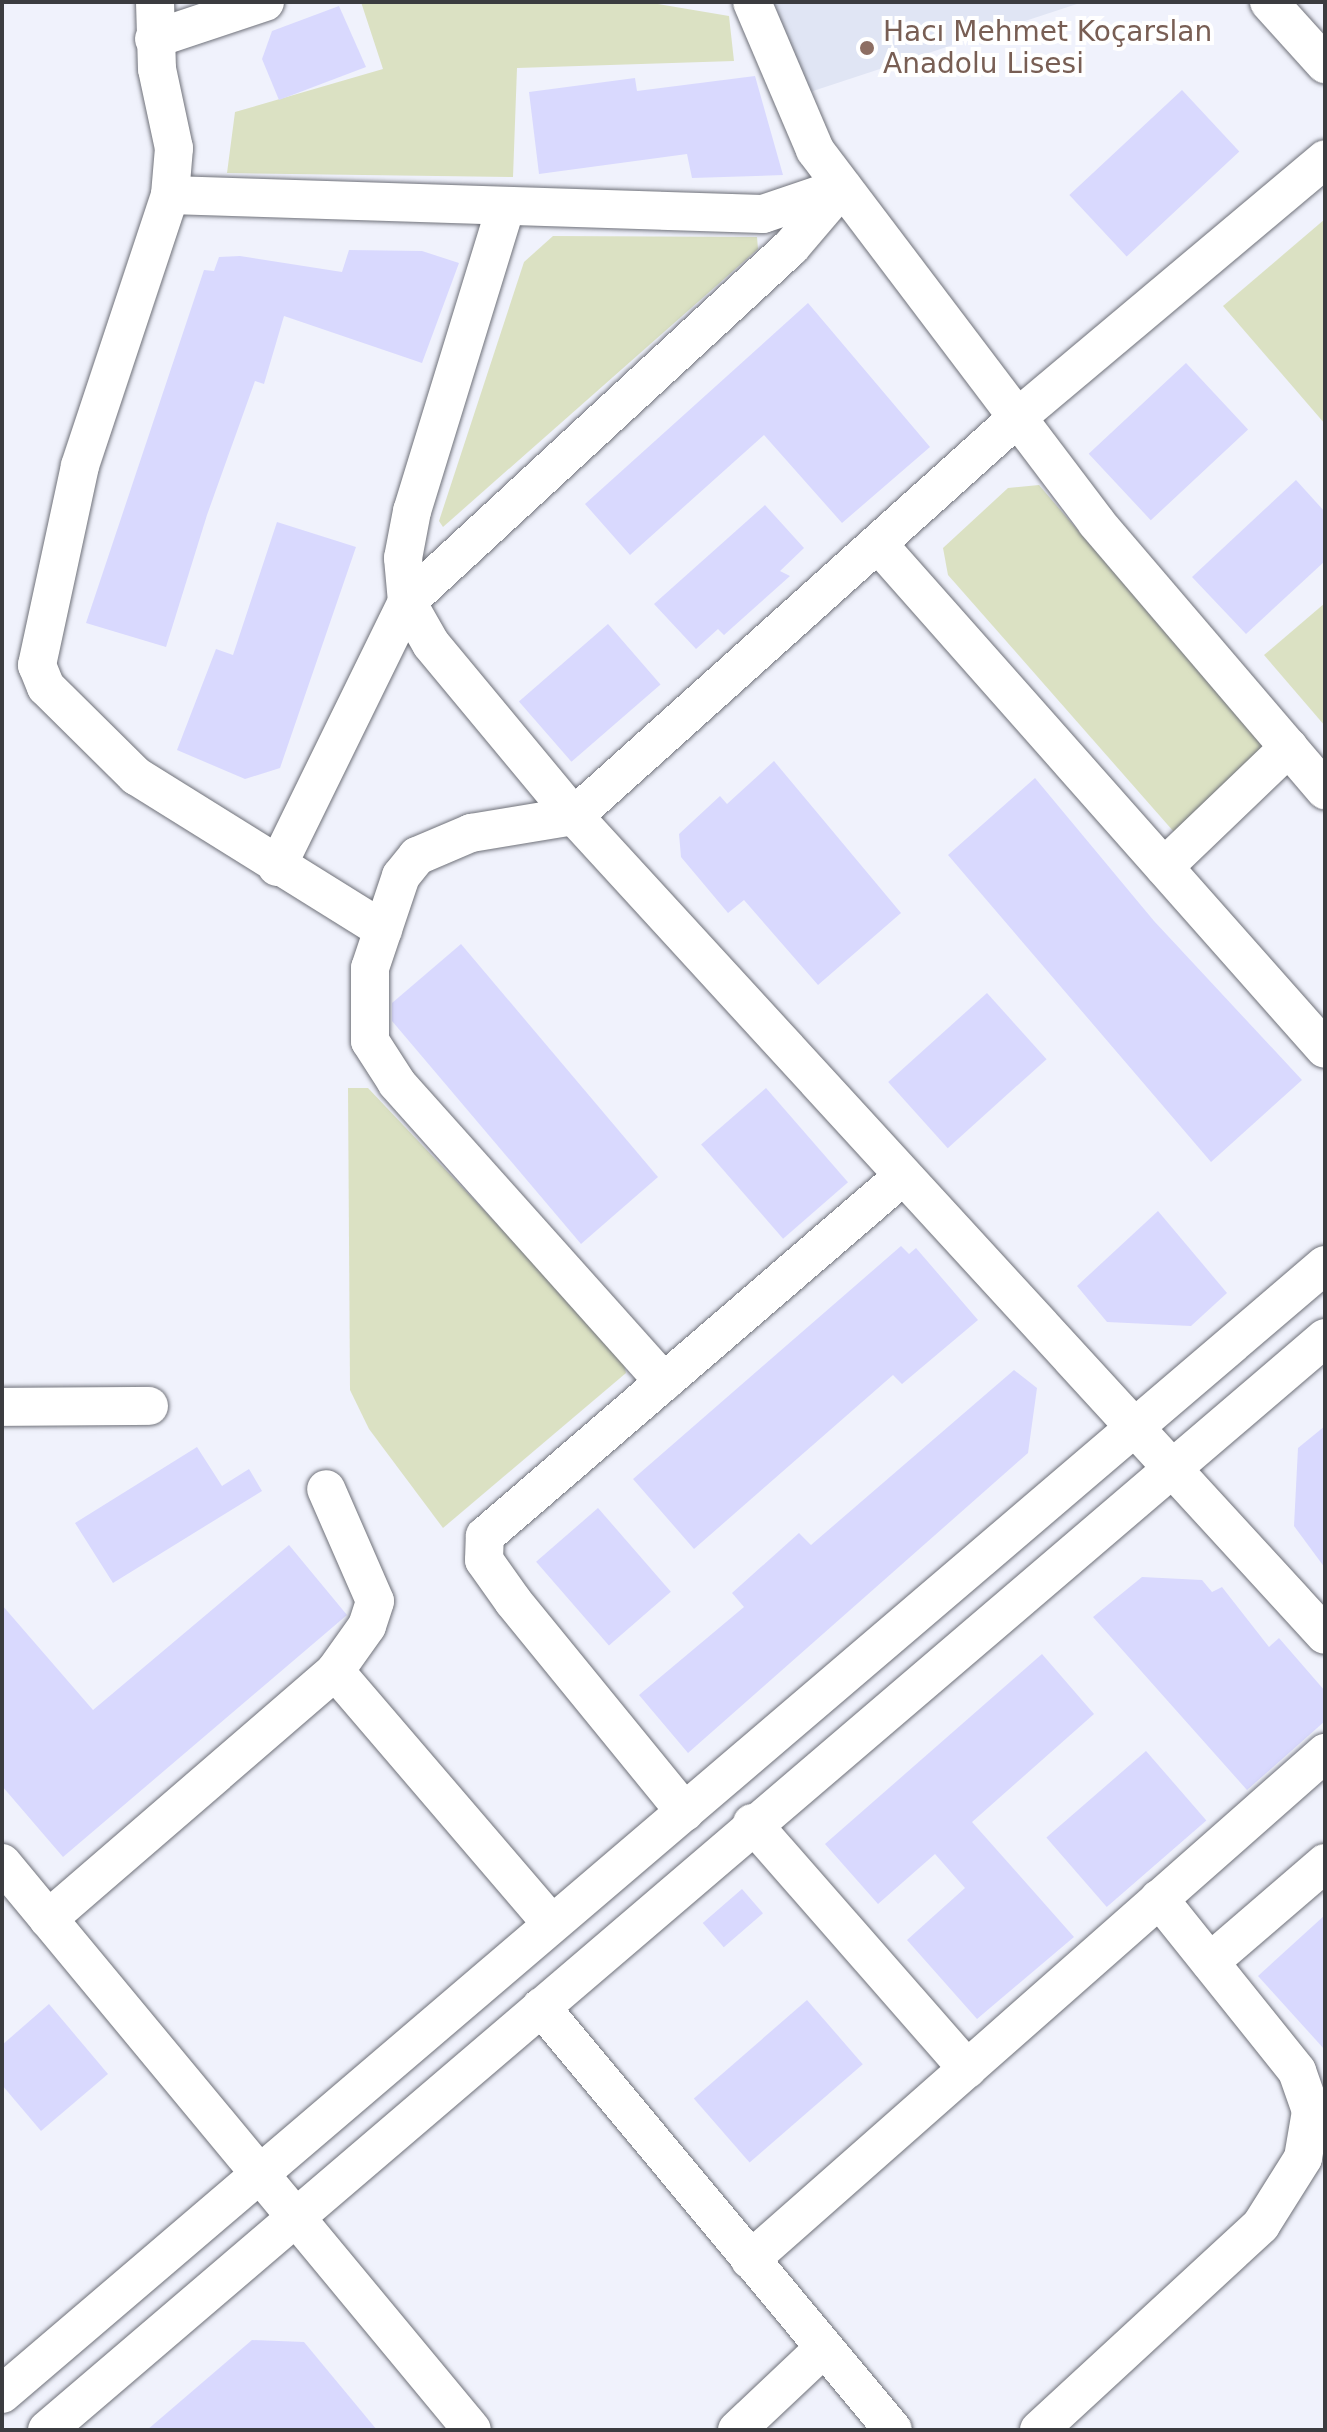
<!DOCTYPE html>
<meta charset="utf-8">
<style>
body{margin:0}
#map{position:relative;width:1327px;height:2432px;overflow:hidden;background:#f0f2fc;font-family:"DejaVu Sans",sans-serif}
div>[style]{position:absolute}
.built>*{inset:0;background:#e0e5f4}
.green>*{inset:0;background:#dbe1c3}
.building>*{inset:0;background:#d9d9fe;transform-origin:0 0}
.roads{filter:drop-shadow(0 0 2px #6f7179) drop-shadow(0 0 2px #6f7179)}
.minor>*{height:38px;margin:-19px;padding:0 19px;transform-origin:19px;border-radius:19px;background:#fff}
.dots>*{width:22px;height:22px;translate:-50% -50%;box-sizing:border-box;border:4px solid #fff;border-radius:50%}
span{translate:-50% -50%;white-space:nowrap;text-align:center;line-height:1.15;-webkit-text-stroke:8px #fff;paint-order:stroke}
.education-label{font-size:28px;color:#785e54}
.left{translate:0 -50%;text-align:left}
.frame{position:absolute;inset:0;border:4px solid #3b3c40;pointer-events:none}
</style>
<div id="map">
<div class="built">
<div style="clip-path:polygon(772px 2px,1083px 2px,807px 93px)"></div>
</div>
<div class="green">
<div style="clip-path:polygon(361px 2px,646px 2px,729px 16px,734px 61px,517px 68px,513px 177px,227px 173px,235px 112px,383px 69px)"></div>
<div style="clip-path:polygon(1325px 219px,1325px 424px,1223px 306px)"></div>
<div style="clip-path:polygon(553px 236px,757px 237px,758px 249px,443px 527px,439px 521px,524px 262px)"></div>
<div style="clip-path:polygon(1039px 485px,1266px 750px,1174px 832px,948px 575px,943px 548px,1008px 488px)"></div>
<div style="clip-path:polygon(1325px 603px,1325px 726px,1264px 655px)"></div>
<div style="clip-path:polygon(348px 1088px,368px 1088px,622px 1356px,626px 1373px,443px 1528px,369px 1429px,350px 1390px)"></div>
</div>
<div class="building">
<div style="clip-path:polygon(339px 6px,366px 67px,279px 100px,262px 59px,272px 31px)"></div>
<div style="clip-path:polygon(755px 76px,783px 175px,692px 178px,687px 154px,539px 174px,529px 92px,635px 78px,637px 91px)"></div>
<div style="left:1182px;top:90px;width:84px;height:154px;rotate:47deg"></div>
<div style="clip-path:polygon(349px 250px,422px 251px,459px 263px,422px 363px,284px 316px,264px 384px,255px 381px,207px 515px,166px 647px,86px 623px,204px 270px,214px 271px,219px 257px,240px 256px,342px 272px)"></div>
<div style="clip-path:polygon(808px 303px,930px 447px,842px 523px,764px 435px,630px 555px,585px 504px)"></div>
<div style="left:1186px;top:363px;width:91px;height:133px;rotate:47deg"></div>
<div style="clip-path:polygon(1296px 480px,1325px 512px,1325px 561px,1246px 634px,1192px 577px)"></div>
<div style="clip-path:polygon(765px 505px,804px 548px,780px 571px,790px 576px,724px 635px,718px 629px,696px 649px,654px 604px)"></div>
<div style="clip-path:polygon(277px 522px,356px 547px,280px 768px,245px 779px,177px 750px,216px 649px,233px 655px)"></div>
<div style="left:608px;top:624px;width:80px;height:118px;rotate:49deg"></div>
<div style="clip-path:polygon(774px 761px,901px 913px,818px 985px,744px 900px,728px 913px,681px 857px,679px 834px,720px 796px,727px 804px)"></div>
<div style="clip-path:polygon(1035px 778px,1154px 921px,1302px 1080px,1211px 1162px,948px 855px)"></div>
<div style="clip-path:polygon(461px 944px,658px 1177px,581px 1244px,392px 1021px,392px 1003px)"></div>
<div style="left:987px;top:993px;width:89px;height:133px;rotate:48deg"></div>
<div style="left:766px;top:1088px;width:125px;height:86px;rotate:49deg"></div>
<div style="clip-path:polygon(1158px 1211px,1227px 1293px,1191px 1326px,1107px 1322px,1077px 1286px)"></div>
<div style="clip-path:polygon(901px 1246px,909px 1254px,916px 1248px,978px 1320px,902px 1384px,893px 1375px,694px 1549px,633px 1479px)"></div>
<div style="clip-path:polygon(1014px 1370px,1037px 1388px,1028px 1453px,688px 1753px,639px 1695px,744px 1607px,732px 1593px,799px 1533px,811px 1545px)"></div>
<div style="clip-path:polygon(1325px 1426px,1325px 1568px,1294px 1526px,1298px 1448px)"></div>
<div style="clip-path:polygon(197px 1447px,222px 1486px,249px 1469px,262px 1491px,113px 1583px,75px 1523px)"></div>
<div style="left:598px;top:1508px;width:111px;height:82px;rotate:49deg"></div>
<div style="clip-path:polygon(289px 1545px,347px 1615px,63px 1857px,2px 1786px,2px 1605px,93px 1710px)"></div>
<div style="clip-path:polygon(1142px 1577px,1202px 1580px,1212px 1592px,1222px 1587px,1269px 1647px,1279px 1638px,1325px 1691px,1325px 1721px,1247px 1790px,1093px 1617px)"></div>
<div style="clip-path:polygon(1042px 1654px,1094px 1714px,972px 1822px,1074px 1937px,977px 2019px,907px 1940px,965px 1888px,935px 1854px,878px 1904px,825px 1844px)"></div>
<div style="left:1146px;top:1751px;width:92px;height:132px;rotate:49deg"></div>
<div style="left:742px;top:1889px;width:32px;height:52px;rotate:49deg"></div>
<div style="clip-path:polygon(1325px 1915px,1325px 2050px,1258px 1976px)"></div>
<div style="left:807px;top:2000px;width:85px;height:150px;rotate:49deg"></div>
<div style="clip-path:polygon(49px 2004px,108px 2074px,41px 2131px,2px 2085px,2px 2045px)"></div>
<div style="clip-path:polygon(252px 2340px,304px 2342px,377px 2430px,147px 2430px)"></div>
</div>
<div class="roads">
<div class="minor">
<div style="left:155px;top:2px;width:67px;rotate:88.3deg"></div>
<div style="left:157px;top:69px;width:81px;rotate:77.9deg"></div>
<div style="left:174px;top:148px;width:47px;rotate:94.9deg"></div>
<div style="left:170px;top:195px;width:286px;rotate:108.4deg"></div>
<div style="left:80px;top:466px;width:204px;rotate:102.2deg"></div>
<div style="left:37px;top:665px;width:24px;rotate:68deg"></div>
<div style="left:46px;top:687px;width:127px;rotate:44.7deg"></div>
<div style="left:136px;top:776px;width:291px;rotate:31.9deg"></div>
<div style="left:752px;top:2px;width:161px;rotate:66.9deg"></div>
<div style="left:815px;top:150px;width:466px;rotate:52.9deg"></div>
<div style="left:1096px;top:522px;width:353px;rotate:49.5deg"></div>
<div style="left:1269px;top:2px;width:84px;rotate:47.9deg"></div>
<div style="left:154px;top:39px;width:117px;rotate:-18.4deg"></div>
<div style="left:170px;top:195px;width:593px;rotate:1.84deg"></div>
<div style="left:763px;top:214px;width:81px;rotate:-18.7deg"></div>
<div style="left:505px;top:209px;width:316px;rotate:107.1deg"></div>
<div style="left:412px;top:511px;width:48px;rotate:100.8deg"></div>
<div style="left:403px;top:558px;width:44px;rotate:84.8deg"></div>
<div style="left:407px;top:602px;width:48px;rotate:60.3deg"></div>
<div style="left:431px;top:644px;width:224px;rotate:50.3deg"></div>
<div style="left:574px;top:816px;width:1111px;rotate:47.48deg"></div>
<div style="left:878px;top:544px;width:674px;rotate:48.49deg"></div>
<div style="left:277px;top:867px;width:295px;rotate:-63.9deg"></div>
<div style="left:407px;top:602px;width:523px;rotate:-42.75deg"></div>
<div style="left:791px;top:247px;width:79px;rotate:-49.6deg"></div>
<div style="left:1164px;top:867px;width:173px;rotate:-43.8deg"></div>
<div style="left:664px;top:1382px;width:401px;rotate:-131.8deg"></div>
<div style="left:397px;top:1083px;width:50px;rotate:-122.7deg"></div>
<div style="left:370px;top:1041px;width:73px;rotate:-90deg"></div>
<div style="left:370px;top:968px;width:97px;rotate:-71.4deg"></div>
<div style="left:401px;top:876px;width:26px;rotate:-51deg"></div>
<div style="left:417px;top:856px;width:59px;rotate:-23.1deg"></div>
<div style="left:471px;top:833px;width:104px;rotate:-9.4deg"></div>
<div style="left:574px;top:816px;width:597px;rotate:-41.94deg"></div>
<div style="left:1018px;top:417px;width:401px;rotate:-40deg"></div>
<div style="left:2px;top:1407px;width:147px;rotate:-0.4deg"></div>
<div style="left:335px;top:1671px;width:330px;rotate:49.4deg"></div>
<div style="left:685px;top:1812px;width:272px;rotate:-129.2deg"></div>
<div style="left:513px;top:1601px;width:50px;rotate:-125.3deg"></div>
<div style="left:484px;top:1560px;width:24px;rotate:-88deg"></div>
<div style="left:485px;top:1536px;width:550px;rotate:-40.73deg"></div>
<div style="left:752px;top:1823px;width:327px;rotate:48.8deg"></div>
<div style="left:2px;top:1863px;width:736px;rotate:50.34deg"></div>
<div style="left:48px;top:1919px;width:379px;rotate:-40.8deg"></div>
<div style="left:335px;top:1671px;width:55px;rotate:-54.6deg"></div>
<div style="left:367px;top:1626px;width:26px;rotate:-72deg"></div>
<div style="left:375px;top:1601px;width:122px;rotate:-113.6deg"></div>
<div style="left:1210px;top:1962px;width:152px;rotate:-40.7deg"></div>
<div style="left:541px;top:2007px;width:550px;rotate:50.23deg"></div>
<div style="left:750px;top:2260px;width:767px;rotate:-41.4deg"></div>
<div style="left:2px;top:2394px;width:1739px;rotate:-40.48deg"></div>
<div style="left:47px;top:2430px;width:1681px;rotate:-40.51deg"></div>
<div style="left:737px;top:2430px;width:120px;rotate:-43.3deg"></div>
<div style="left:1039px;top:2430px;width:302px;rotate:-42.7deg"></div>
<div style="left:1261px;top:2225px;width:79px;rotate:-57.9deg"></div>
<div style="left:1303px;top:2158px;width:48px;rotate:-80.3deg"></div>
<div style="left:1311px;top:2111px;width:42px;rotate:-109.3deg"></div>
<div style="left:1297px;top:2071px;width:221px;rotate:-128.7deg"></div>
</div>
</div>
<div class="dots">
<div style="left:867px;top:48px;background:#8d6e63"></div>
</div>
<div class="education-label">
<span class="left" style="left:883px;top:48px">Hacı Mehmet Koçarslan<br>Anadolu Lisesi</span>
</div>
<div class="frame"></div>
</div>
